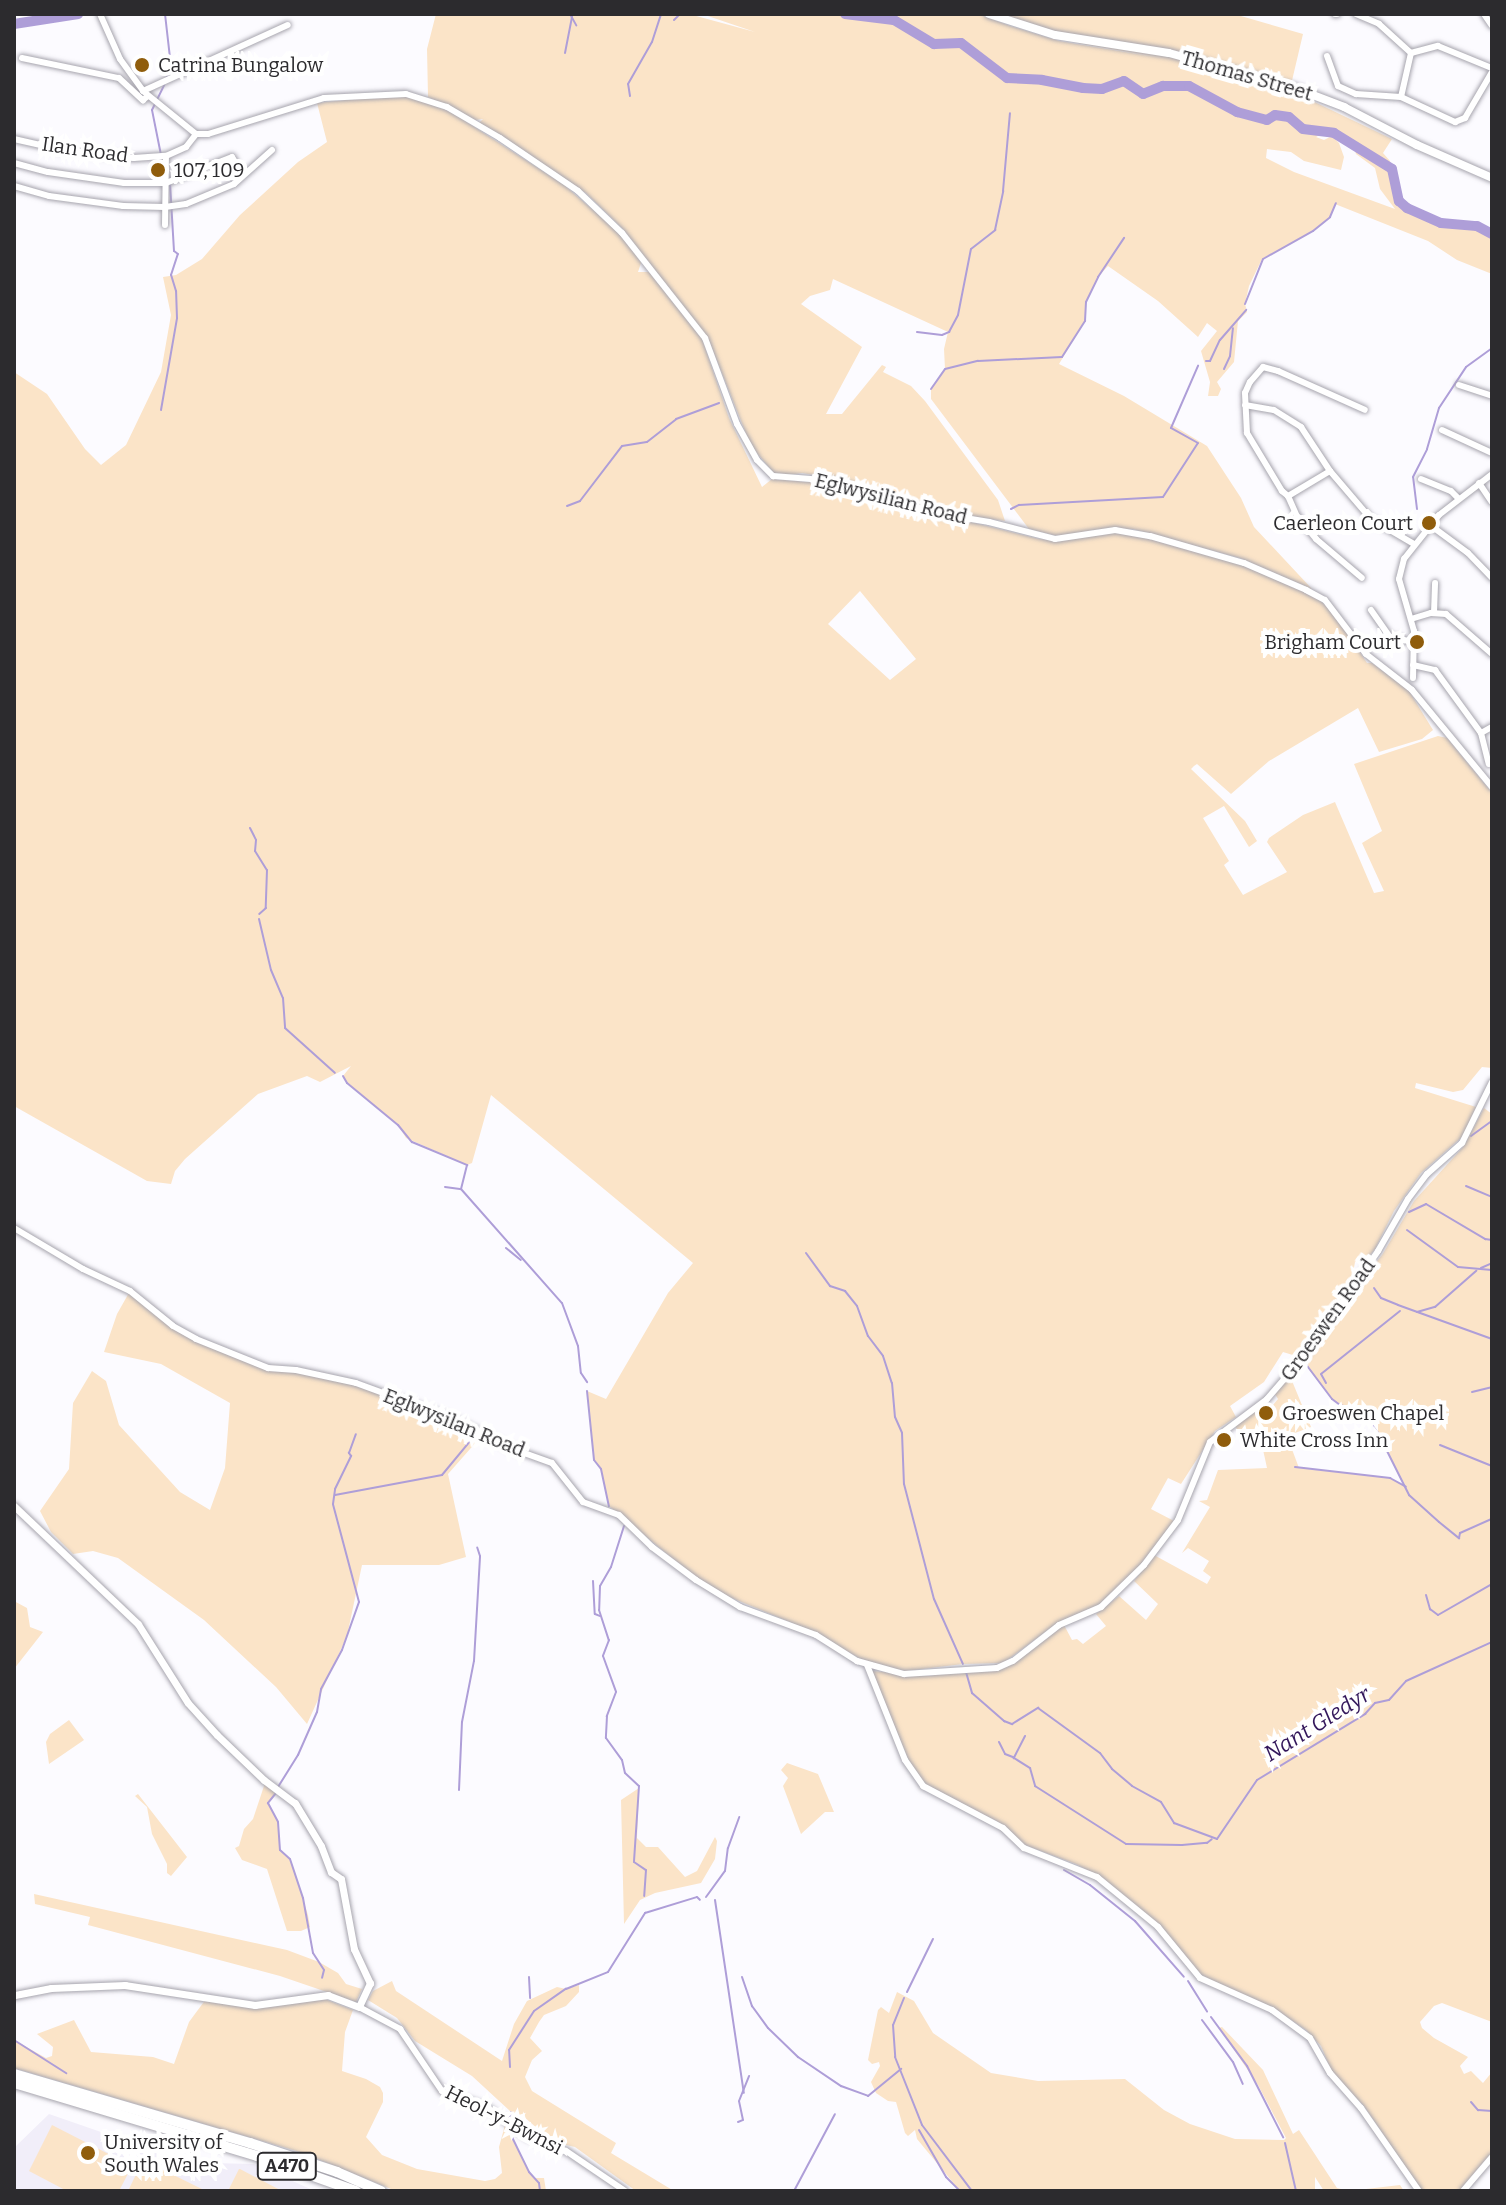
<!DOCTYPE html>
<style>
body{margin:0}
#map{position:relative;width:1506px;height:2205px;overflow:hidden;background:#fcfbff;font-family:Bitter,serif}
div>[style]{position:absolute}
.built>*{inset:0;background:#f1eef9}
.green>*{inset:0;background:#fbe4c8}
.stream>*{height:2px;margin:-1px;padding:0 1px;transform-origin:1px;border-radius:1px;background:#ae9ed8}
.river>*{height:10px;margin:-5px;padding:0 5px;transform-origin:5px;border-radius:5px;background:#ae9ed8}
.roads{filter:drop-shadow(0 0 2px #a7a5ae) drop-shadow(0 0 2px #a7a5ae)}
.minor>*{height:6px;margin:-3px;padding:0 3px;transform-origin:3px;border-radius:3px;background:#fff}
.tertiary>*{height:7px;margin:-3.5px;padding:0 3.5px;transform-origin:3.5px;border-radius:3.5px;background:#fff}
.secondary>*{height:8px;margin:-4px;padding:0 4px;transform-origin:4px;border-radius:4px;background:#fff}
.trunk>*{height:10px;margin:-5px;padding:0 5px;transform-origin:5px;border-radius:5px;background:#fff}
.dots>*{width:22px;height:22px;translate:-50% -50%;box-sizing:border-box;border:4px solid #fff;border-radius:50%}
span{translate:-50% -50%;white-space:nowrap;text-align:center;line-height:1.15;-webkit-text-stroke:8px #fff;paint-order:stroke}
.shield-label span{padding:2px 6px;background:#fff;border:2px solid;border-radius:6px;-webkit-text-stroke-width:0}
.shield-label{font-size:18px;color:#2c2b2e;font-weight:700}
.poi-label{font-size:20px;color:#2c2b2e}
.left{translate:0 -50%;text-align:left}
.right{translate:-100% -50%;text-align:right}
.street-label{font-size:20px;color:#2c2b2e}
.water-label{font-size:22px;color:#33175b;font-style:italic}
.frame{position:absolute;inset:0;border:16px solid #2c2b2e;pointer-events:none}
</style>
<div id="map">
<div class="built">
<div style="clip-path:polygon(49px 2114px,176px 2158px,209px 2163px,254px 2164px,315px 2191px,14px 2191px,14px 2148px)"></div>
</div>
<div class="green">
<div style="clip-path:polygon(evenodd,436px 14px,689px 14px,755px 32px,702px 14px,978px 14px,1010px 26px,1059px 41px,1168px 59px,1082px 44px,1021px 28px,984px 14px,1234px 14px,1303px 34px,1290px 89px,1227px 74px,1302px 96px,1392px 139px,1383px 153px,1390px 161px,1399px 201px,1407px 208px,1441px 222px,1477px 226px,1492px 234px,1492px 274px,1457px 260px,1428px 241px,1335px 204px,1330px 217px,1313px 231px,1262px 259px,1249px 286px,1245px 304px,1247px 312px,1238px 321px,1234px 362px,1217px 382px,1221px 389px,1218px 396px,1208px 396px,1210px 382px,1201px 351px,1217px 331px,1207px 323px,1198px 337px,1158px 301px,1108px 266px,1098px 277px,1086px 302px,1085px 321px,1059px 364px,1124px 396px,1207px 446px,1241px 498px,1254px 527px,1312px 589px,1240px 558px,1133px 529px,1092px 530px,1061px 537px,1029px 529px,931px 399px,931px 389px,945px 369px,944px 349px,948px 332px,833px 279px,830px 290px,810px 296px,801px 304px,862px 347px,826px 414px,842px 414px,882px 365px,886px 367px,883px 372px,911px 386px,925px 401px,998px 500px,1005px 521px,935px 511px,831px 478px,802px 473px,783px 476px,774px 473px,751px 446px,710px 343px,623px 229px,586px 193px,479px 123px,483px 119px,475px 120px,428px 97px,427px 49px,436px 14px,1325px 132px,1334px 133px,1353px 144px,1356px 154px,1375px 168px,1380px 189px,1395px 209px,1294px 172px,1266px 158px,1267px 149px,1291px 152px,1304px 161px,1341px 170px,1344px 157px,1339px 143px,1332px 136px,1324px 140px,1316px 137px,1325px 132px)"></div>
<div style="clip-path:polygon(evenodd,386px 96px,407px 96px,451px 112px,564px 185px,616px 230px,635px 253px,641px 263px,638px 272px,649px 272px,702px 339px,729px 418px,762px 487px,772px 479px,844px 485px,899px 504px,1039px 539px,1060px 541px,1113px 532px,1150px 539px,1239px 564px,1315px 596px,1334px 613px,1367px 663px,1372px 663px,1409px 691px,1433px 730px,1422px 739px,1379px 752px,1358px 708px,1269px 761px,1231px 794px,1197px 764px,1194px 766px,1191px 769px,1245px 821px,1257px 841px,1249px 847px,1224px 806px,1203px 818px,1229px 861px,1224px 865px,1243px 895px,1287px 872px,1267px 842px,1269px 838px,1303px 815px,1335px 802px,1374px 893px,1384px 891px,1362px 843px,1382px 831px,1354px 764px,1438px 736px,1447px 738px,1492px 793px,1492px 1068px,1482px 1067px,1463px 1090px,1453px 1092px,1416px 1083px,1415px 1088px,1476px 1107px,1463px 1136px,1421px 1173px,1394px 1211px,1375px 1249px,1365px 1261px,1355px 1262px,1352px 1279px,1296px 1356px,1283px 1352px,1264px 1382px,1230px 1406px,1236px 1417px,1215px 1431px,1181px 1484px,1168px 1478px,1151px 1509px,1174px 1521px,1130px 1578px,1099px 1606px,1056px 1624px,1003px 1663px,963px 1664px,906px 1671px,868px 1663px,809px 1630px,727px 1596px,695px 1577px,609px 1506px,601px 1469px,594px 1460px,587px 1391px,606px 1399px,668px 1293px,693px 1263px,491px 1095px,472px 1163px,467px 1165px,406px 1138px,398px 1125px,347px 1083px,343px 1076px,351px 1066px,320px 1082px,307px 1076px,258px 1094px,185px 1159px,175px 1171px,171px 1184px,147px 1181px,14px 1106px,14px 372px,47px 394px,85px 449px,101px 465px,126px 445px,161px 372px,171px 315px,163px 277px,176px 275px,202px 259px,240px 215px,298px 162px,327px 142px,317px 103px,386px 96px,860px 591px,916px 659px,890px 680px,828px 624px,860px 591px)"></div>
<div style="clip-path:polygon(1484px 1108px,1492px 1114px,1492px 2022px,1442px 2003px,1434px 2006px,1420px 2022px,1422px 2028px,1434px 2038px,1468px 2057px,1460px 2066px,1464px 2074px,1471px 2071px,1483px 2083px,1492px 2072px,1492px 2152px,1459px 2191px,1422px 2191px,1364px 2106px,1332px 2072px,1321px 2046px,1306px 2030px,1272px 2007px,1231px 1991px,1198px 1973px,1162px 1927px,1102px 1878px,1076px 1864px,1022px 1844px,998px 1822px,926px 1785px,909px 1761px,872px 1671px,929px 1676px,1017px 1661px,1064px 1625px,1072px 1640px,1077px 1639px,1083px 1644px,1106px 1626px,1096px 1614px,1119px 1596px,1146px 1620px,1158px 1604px,1134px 1581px,1154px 1555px,1207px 1584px,1211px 1577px,1203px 1571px,1209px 1561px,1188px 1548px,1182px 1553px,1210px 1507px,1199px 1501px,1207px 1500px,1218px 1470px,1267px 1468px,1262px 1445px,1249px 1450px,1234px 1424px,1255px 1412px,1257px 1417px,1265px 1413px,1268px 1420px,1277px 1416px,1273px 1405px,1278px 1399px,1275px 1394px,1290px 1376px,1311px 1427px,1287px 1436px,1299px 1468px,1390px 1478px,1406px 1487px,1368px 1413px,1340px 1405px,1332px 1399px,1307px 1367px,1305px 1357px,1346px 1299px,1382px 1255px,1414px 1201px,1464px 1146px)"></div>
<div style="clip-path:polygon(130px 1291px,188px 1334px,268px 1368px,296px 1370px,356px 1383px,485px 1432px,448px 1474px,466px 1557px,439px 1565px,362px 1565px,347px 1636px,307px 1724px,276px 1687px,204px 1620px,118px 1558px,93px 1551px,73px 1554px,51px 1532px,40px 1511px,69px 1469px,73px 1403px,92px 1371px,106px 1381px,119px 1425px,180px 1492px,210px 1510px,225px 1468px,230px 1403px,161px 1364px,104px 1352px,117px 1314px)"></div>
<div style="clip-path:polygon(14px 1601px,27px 1608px,30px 1627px,43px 1632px,14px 1669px)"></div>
<div style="clip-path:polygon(69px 1720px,84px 1740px,49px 1764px,46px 1742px,50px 1734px)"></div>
<div style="clip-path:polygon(787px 1763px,818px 1774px,834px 1812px,825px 1812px,801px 1834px,783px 1786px,788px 1778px,781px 1770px)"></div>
<div style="clip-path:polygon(265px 1783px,277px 1792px,268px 1803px,278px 1822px,280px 1849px,290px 1859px,308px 1915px,310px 1927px,301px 1931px,287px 1931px,267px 1869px,242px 1860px,235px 1848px,239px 1846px,244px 1829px,253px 1819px)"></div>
<div style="clip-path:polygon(639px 1788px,637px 1838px,646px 1847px,658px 1847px,685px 1877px,697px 1871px,715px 1837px,717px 1841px,715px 1859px,701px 1883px,655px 1893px,640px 1900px,624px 1924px,621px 1800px)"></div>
<div style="clip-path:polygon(138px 1794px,187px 1857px,171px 1876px,167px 1873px,167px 1864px,152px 1834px,147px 1807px,135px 1796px)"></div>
<div style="clip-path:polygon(34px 1894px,287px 1950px,319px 1962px,338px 1973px,346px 1984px,362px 1989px,356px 2002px,280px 1976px,88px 1925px,90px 1917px,35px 1904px)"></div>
<div style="clip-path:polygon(392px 1981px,396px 1991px,502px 2061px,514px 2024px,527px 2001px,557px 1987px,566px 1989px,579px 1985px,579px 1992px,566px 2006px,544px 2015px,539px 2022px,530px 2038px,542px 2051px,532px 2060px,525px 2077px,532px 2091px,616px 2143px,611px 2153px,674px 2191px,636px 2191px,575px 2147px,553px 2142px,523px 2116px,511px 2112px,472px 2076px,415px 2041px,397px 2018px,368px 2000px,373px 1991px)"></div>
<div style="clip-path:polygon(897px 1992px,914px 2001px,933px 2033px,991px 2073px,1038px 2081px,1125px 2079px,1164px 2110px,1190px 2124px,1235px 2139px,1284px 2140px,1286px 2138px,1258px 2085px,1219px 2028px,1222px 2027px,1263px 2070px,1293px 2134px,1299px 2130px,1337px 2188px,1349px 2191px,1400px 2185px,1404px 2191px,1324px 2191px,1315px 2177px,1315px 2191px,960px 2191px,917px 2139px,915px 2130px,908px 2136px,905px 2133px,896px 2102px,888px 2101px,876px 2093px,871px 2082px,880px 2066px,879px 2062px,872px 2064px,868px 2060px,878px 2010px,881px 2007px,889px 2013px)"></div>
<div style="clip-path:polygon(322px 1998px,353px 2010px,345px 2032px,342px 2071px,366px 2079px,380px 2087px,383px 2093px,383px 2102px,366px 2137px,382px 2155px,417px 2169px,485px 2181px,495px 2179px,502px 2173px,499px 2147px,505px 2125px,529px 2172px,535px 2178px,544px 2178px,546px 2191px,396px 2191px,303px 2153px,14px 2068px,14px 2040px,46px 2058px,52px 2056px,53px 2047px,37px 2034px,74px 2020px,91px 2052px,153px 2057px,174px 2064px,189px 2022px,206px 1999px,239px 2006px,276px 2006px)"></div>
<div style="clip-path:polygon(52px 2125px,132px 2166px,119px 2191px,67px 2191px,29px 2171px)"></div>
<div style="clip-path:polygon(143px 2160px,206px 2191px,128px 2191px)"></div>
<div style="clip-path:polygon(239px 2169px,240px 2169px,282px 2191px,228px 2191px)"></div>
</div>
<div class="stream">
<div style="left:165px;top:14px;width:53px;rotate:83.5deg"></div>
<div style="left:171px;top:67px;width:13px;rotate:113deg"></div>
<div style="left:570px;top:14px;width:13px;rotate:61deg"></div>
<div style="left:674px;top:20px;width:8px;rotate:-45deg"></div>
<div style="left:565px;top:53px;width:37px;rotate:-79deg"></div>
<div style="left:630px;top:96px;width:12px;rotate:-99deg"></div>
<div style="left:628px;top:84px;width:48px;rotate:-60.3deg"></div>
<div style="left:652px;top:42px;width:29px;rotate:-72deg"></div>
<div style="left:161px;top:155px;width:46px;rotate:-101.3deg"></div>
<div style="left:152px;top:110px;width:28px;rotate:-64deg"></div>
<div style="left:1245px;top:304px;width:48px;rotate:-68.2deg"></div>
<div style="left:1263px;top:259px;width:57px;rotate:-29.2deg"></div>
<div style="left:1313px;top:231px;width:22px;rotate:-39deg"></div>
<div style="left:1330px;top:217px;width:15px;rotate:-67deg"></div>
<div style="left:917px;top:332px;width:25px;rotate:7deg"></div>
<div style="left:942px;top:335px;width:8px;rotate:-23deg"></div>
<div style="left:949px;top:332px;width:19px;rotate:-62deg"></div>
<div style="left:958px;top:315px;width:67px;rotate:-78.9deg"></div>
<div style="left:971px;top:249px;width:31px;rotate:-38deg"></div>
<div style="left:995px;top:230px;width:40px;rotate:-78deg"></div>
<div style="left:1003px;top:191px;width:78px;rotate:-84.9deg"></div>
<div style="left:1206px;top:361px;width:4px"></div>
<div style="left:1210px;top:361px;width:23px;rotate:-65deg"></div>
<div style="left:1220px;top:340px;width:40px;rotate:-49deg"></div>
<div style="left:1224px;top:369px;width:14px;rotate:-65deg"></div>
<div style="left:1230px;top:356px;width:28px;rotate:-84deg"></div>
<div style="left:931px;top:389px;width:24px;rotate:-55deg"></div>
<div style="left:945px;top:369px;width:34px;rotate:-14deg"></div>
<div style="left:978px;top:361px;width:84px;rotate:-2.7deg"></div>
<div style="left:1062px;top:357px;width:43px;rotate:-57.4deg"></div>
<div style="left:1085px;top:321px;width:19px;rotate:-87deg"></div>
<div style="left:1086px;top:302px;width:28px;rotate:-64deg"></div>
<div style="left:1098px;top:277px;width:47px;rotate:-56.3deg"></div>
<div style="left:161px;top:410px;width:93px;rotate:-80.1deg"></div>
<div style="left:177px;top:318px;width:27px;rotate:-92deg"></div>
<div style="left:176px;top:291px;width:17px;rotate:-107deg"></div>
<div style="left:171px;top:275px;width:22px;rotate:-72deg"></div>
<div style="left:178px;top:254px;width:5px;rotate:-143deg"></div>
<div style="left:174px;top:251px;width:67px;rotate:-93.4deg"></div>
<div style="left:567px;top:506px;width:14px;rotate:-21deg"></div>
<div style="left:580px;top:501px;width:69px;rotate:-52.6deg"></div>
<div style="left:622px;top:446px;width:25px;rotate:-9deg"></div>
<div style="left:647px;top:442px;width:37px;rotate:-38deg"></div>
<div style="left:676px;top:419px;width:46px;rotate:-20.4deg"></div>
<div style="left:1011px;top:509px;width:9px;rotate:-27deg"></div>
<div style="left:1019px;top:505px;width:144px;rotate:-3.2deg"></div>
<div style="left:1163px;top:497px;width:64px;rotate:-57.1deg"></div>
<div style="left:1198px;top:443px;width:31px;rotate:-151deg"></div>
<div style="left:1171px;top:428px;width:68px;rotate:-66.5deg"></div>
<div style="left:1417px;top:509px;width:32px;rotate:-97deg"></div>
<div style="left:1413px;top:477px;width:31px;rotate:-63deg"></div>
<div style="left:1427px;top:449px;width:43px;rotate:-73.7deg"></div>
<div style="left:1439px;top:408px;width:49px;rotate:-56.6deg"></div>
<div style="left:1466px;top:367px;width:32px;rotate:-36deg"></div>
<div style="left:250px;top:828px;width:13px;rotate:63deg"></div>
<div style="left:256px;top:840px;width:11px;rotate:95deg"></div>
<div style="left:255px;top:851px;width:22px;rotate:58deg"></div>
<div style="left:267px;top:870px;width:38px;rotate:92deg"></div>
<div style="left:266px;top:908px;width:9px;rotate:139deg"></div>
<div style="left:259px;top:919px;width:52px;rotate:76.8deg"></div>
<div style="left:271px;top:970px;width:30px;rotate:67deg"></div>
<div style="left:283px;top:998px;width:30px;rotate:86deg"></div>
<div style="left:285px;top:1028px;width:67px;rotate:42deg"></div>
<div style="left:343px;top:1076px;width:8px;rotate:60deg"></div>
<div style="left:347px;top:1083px;width:66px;rotate:39.5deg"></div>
<div style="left:398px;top:1125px;width:22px;rotate:51deg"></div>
<div style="left:412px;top:1142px;width:60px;rotate:22.7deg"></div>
<div style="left:467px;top:1165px;width:25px;rotate:104deg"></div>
<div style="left:461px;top:1189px;width:152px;rotate:48.5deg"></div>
<div style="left:562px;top:1303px;width:46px;rotate:69.6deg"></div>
<div style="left:578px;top:1346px;width:27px;rotate:84deg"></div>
<div style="left:581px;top:1373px;width:11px;rotate:56deg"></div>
<div style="left:1471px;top:1136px;width:26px;rotate:-36deg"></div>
<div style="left:1466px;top:1186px;width:28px;rotate:23deg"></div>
<div style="left:445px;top:1187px;width:15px;rotate:8deg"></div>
<div style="left:1409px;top:1212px;width:19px;rotate:-25deg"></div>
<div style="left:1426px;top:1204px;width:69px;rotate:30.7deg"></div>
<div style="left:1485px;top:1239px;width:7px;rotate:8deg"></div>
<div style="left:1407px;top:1230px;width:63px;rotate:36deg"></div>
<div style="left:1458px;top:1267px;width:34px;rotate:5deg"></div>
<div style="left:506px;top:1248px;width:19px;rotate:39deg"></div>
<div style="left:806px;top:1253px;width:41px;rotate:54deg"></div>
<div style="left:830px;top:1286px;width:16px;rotate:18deg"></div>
<div style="left:845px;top:1291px;width:19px;rotate:51deg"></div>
<div style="left:857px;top:1306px;width:32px;rotate:70deg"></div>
<div style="left:868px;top:1336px;width:25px;rotate:53deg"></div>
<div style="left:883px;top:1356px;width:28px;rotate:72deg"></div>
<div style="left:892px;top:1383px;width:34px;rotate:85deg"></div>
<div style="left:895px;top:1417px;width:17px;rotate:66deg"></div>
<div style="left:902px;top:1433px;width:51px;rotate:87.8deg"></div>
<div style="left:904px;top:1484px;width:119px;rotate:75.4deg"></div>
<div style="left:934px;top:1599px;width:71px;rotate:66deg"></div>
<div style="left:1481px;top:1268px;width:12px;rotate:-24deg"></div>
<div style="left:1374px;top:1288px;width:12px;rotate:55deg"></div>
<div style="left:1381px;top:1298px;width:18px;rotate:22deg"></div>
<div style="left:1398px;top:1305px;width:100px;rotate:19.9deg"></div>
<div style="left:1417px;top:1312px;width:19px;rotate:-16deg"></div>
<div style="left:1435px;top:1307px;width:55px;rotate:-41.3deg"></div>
<div style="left:1305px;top:1363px;width:45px;rotate:53.1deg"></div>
<div style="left:1332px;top:1399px;width:10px;rotate:37deg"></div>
<div style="left:1340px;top:1405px;width:29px;rotate:16deg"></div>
<div style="left:1368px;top:1413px;width:92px;rotate:63.4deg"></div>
<div style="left:1409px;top:1495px;width:40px;rotate:42deg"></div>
<div style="left:1439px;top:1522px;width:26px;rotate:39deg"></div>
<div style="left:1459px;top:1538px;width:5px;rotate:-79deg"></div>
<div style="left:1460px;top:1533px;width:35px;rotate:-24deg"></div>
<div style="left:1326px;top:1383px;width:10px;rotate:-119deg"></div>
<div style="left:1321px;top:1374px;width:101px;rotate:-38.6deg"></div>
<div style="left:587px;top:1391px;width:69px;rotate:84.2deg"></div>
<div style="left:594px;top:1460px;width:11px;rotate:52deg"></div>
<div style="left:601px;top:1469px;width:38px;rotate:78deg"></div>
<div style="left:1472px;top:1392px;width:21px;rotate:-14deg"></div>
<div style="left:1440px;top:1445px;width:56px;rotate:22deg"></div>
<div style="left:1295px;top:1467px;width:96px;rotate:6.6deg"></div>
<div style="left:1390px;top:1478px;width:18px;rotate:29deg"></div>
<div style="left:335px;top:1495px;width:109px;rotate:-10.6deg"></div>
<div style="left:442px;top:1475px;width:53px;rotate:-50.3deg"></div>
<div style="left:624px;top:1526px;width:43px;rotate:107.6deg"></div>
<div style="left:611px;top:1567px;width:22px;rotate:120deg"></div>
<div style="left:600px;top:1586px;width:24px;rotate:92deg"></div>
<div style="left:599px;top:1610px;width:32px;rotate:72deg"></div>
<div style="left:609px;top:1640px;width:17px;rotate:111deg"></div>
<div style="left:603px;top:1656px;width:38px;rotate:70deg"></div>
<div style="left:616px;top:1692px;width:26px;rotate:111deg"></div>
<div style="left:607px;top:1716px;width:22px;rotate:93deg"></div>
<div style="left:606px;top:1738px;width:27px;rotate:54deg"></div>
<div style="left:622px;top:1760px;width:13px;rotate:77deg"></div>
<div style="left:625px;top:1773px;width:19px;rotate:43deg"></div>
<div style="left:639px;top:1786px;width:76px;rotate:93.8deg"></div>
<div style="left:634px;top:1862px;width:14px;rotate:34deg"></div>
<div style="left:646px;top:1870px;width:26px;rotate:94deg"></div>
<div style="left:593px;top:1581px;width:33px;rotate:87deg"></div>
<div style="left:595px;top:1614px;width:5px;rotate:22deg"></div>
<div style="left:1426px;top:1595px;width:15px;rotate:74deg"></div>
<div style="left:1430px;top:1609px;width:10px;rotate:37deg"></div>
<div style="left:1438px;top:1615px;width:62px;rotate:-29.9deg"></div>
<div style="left:966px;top:1672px;width:22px;rotate:74deg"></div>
<div style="left:972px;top:1693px;width:43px;rotate:41.2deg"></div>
<div style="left:1004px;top:1721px;width:9px;rotate:21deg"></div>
<div style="left:1012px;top:1724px;width:31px;rotate:-32deg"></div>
<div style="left:1038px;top:1708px;width:77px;rotate:36deg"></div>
<div style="left:1100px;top:1753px;width:20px;rotate:53deg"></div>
<div style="left:1112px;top:1769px;width:26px;rotate:40deg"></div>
<div style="left:1132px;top:1786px;width:33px;rotate:29deg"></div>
<div style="left:1161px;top:1802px;width:25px;rotate:58deg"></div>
<div style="left:1174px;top:1823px;width:46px;rotate:20.4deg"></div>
<div style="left:1217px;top:1839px;width:71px;rotate:-55.9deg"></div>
<div style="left:1257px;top:1780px;width:127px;rotate:-31.4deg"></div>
<div style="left:1365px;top:1714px;width:15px;rotate:-48deg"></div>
<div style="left:1375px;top:1703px;width:14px;rotate:-12deg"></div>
<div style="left:1389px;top:1700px;width:25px;rotate:-48deg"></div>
<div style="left:1406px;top:1681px;width:94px;rotate:-24.4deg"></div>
<div style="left:1025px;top:1736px;width:25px;rotate:117deg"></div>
<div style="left:1014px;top:1758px;width:19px;rotate:32deg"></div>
<div style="left:1030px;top:1768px;width:19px;rotate:74deg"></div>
<div style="left:1035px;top:1786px;width:108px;rotate:32.5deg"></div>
<div style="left:1126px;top:1844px;width:56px;rotate:1deg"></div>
<div style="left:1182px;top:1845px;width:25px;rotate:-5deg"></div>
<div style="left:1207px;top:1843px;width:6px;rotate:-39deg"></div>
<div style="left:999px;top:1742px;width:13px;rotate:63deg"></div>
<div style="left:1005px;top:1754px;width:9px;rotate:21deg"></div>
<div style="left:278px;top:1787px;width:38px;rotate:-58deg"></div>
<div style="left:298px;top:1755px;width:47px;rotate:-66.2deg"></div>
<div style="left:317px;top:1712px;width:23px;rotate:-80deg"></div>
<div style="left:321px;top:1689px;width:44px;rotate:-61.7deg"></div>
<div style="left:342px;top:1650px;width:51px;rotate:-70.5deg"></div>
<div style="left:359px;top:1602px;width:101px;rotate:-104.9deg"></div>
<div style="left:333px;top:1504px;width:15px;rotate:-82deg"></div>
<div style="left:335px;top:1489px;width:37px;rotate:-64deg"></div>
<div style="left:351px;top:1456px;width:4px;rotate:-124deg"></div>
<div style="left:349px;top:1453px;width:20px;rotate:-70deg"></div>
<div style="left:459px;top:1790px;width:68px;rotate:-87.5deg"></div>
<div style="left:462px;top:1722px;width:62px;rotate:-78.9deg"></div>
<div style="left:474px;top:1661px;width:105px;rotate:-86.7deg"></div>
<div style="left:480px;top:1556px;width:9px;rotate:-108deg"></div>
<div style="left:276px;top:1793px;width:13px;rotate:129deg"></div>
<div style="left:268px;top:1803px;width:21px;rotate:62deg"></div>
<div style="left:278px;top:1822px;width:28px;rotate:86deg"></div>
<div style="left:280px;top:1850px;width:13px;rotate:42deg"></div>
<div style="left:290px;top:1859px;width:41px;rotate:71.6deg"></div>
<div style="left:303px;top:1898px;width:56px;rotate:79.7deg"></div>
<div style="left:313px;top:1953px;width:20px;rotate:57deg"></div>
<div style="left:324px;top:1970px;width:8px;rotate:104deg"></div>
<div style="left:1064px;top:1870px;width:30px;rotate:30deg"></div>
<div style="left:1090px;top:1885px;width:58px;rotate:38.7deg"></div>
<div style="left:1135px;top:1921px;width:74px;rotate:48.8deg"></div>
<div style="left:706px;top:1897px;width:32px;rotate:-54deg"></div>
<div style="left:725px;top:1871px;width:23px;rotate:-83deg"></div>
<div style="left:728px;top:1848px;width:33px;rotate:-70deg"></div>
<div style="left:715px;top:1900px;width:195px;rotate:81.5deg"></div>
<div style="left:529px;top:1977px;width:21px;rotate:87deg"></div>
<div style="left:742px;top:1977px;width:31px;rotate:71deg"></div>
<div style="left:752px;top:2006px;width:27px;rotate:54deg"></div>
<div style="left:768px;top:2028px;width:42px;rotate:44deg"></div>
<div style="left:798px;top:2057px;width:52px;rotate:34deg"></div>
<div style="left:841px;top:2086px;width:29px;rotate:20deg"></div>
<div style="left:868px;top:2096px;width:43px;rotate:-39.3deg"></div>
<div style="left:1188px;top:1981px;width:36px;rotate:58deg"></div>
<div style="left:907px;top:1992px;width:59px;rotate:-63.9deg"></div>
<div style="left:904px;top:1998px;width:29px;rotate:112deg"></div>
<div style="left:893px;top:2025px;width:32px;rotate:86deg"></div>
<div style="left:895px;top:2057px;width:73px;rotate:68.3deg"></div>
<div style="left:922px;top:2125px;width:83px;rotate:52.9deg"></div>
<div style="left:1211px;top:2017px;width:61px;rotate:53.7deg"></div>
<div style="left:1247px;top:2066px;width:80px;rotate:63.1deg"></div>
<div style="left:1202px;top:2020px;width:52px;rotate:53.6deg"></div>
<div style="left:1233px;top:2062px;width:24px;rotate:66deg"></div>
<div style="left:14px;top:2040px;width:62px;rotate:32.4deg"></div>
<div style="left:510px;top:2067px;width:17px;rotate:-93deg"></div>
<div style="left:509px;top:2050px;width:46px;rotate:-57.3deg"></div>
<div style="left:534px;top:2011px;width:39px;rotate:-35deg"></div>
<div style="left:566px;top:1989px;width:45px;rotate:-22deg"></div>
<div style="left:608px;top:1972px;width:70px;rotate:-57.9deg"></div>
<div style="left:645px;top:1913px;width:54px;rotate:-17.1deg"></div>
<div style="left:697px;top:1897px;width:4px;rotate:45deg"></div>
<div style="left:1471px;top:2102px;width:11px;rotate:49deg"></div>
<div style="left:1478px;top:2110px;width:14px;rotate:4deg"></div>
<div style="left:509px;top:2117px;width:5px;rotate:-68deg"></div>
<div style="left:738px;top:2122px;width:5px;rotate:-22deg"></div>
<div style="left:743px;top:2120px;width:19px;rotate:-102deg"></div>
<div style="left:739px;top:2101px;width:27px;rotate:-68deg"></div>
<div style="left:919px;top:2130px;width:54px;rotate:60.1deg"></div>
<div style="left:946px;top:2177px;width:20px;rotate:45deg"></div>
<div style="left:510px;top:2133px;width:43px;rotate:64deg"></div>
<div style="left:529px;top:2172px;width:15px;rotate:48deg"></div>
<div style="left:539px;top:2183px;width:8px;rotate:83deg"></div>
<div style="left:1285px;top:2143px;width:49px;rotate:77.1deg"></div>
<div style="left:794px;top:2191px;width:87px;rotate:-62deg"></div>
</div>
<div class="river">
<div style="left:845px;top:14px;width:49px;rotate:7deg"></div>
<div style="left:894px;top:20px;width:47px;rotate:31deg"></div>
<div style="left:934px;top:44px;width:27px;rotate:-2deg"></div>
<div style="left:961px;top:43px;width:58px;rotate:37.3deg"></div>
<div style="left:1007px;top:78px;width:35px;rotate:3deg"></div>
<div style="left:1042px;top:80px;width:42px;rotate:11deg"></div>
<div style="left:1083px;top:88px;width:19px;rotate:3deg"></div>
<div style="left:1102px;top:89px;width:23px;rotate:-20deg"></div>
<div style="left:1124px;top:81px;width:23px;rotate:34deg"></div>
<div style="left:1143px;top:94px;width:22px;rotate:-22deg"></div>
<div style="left:1163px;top:86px;width:26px"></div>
<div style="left:1189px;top:86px;width:55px;rotate:28.4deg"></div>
<div style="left:1237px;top:112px;width:31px;rotate:15deg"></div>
<div style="left:1267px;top:120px;width:9px;rotate:-32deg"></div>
<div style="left:1275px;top:115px;width:14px;rotate:8deg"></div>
<div style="left:1289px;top:117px;width:18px;rotate:41deg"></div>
<div style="left:1303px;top:129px;width:31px;rotate:7deg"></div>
<div style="left:1334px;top:133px;width:68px;rotate:31.8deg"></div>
<div style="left:1392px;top:169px;width:33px;rotate:78deg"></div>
<div style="left:1399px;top:201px;width:11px;rotate:41deg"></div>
<div style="left:1407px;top:208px;width:37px;rotate:24deg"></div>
<div style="left:1441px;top:223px;width:36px;rotate:5deg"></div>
<div style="left:1477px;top:226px;width:17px;rotate:28deg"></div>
<div style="left:14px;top:24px;width:65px;rotate:-8.9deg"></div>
</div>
<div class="roads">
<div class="minor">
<div style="left:100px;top:14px;width:49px;rotate:66deg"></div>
<div style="left:120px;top:59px;width:39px;rotate:54deg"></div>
<div style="left:143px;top:91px;width:68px;rotate:39.1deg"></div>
<div style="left:1335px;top:14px;width:2px"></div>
<div style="left:1356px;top:14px;width:25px;rotate:23deg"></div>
<div style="left:1379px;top:24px;width:43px;rotate:42.2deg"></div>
<div style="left:1484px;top:14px;width:14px;rotate:56deg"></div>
<div style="left:1411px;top:53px;width:28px;rotate:-15deg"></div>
<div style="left:1438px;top:46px;width:58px;rotate:22.2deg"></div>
<div style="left:1327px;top:56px;width:32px;rotate:70deg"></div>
<div style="left:1338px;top:86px;width:20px;rotate:24deg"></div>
<div style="left:1356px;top:94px;width:45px;rotate:3.8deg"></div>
<div style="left:1401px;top:97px;width:60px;rotate:24.8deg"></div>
<div style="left:1455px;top:122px;width:11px;rotate:-22deg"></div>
<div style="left:1465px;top:118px;width:53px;rotate:-59.6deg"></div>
<div style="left:22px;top:58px;width:99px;rotate:11.7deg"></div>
<div style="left:119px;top:78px;width:33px;rotate:43deg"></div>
<div style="left:143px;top:100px;width:6px;rotate:-39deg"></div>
<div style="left:143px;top:91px;width:159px;rotate:-24.5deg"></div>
<div style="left:1401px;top:97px;width:45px;rotate:-77.2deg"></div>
<div style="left:196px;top:134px;width:12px"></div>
<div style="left:208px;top:134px;width:121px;rotate:-17.2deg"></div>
<div style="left:324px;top:98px;width:82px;rotate:-2.8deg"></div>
<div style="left:406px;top:94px;width:43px;rotate:17.6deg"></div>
<div style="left:447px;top:107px;width:61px;rotate:30.3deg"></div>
<div style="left:500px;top:138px;width:94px;rotate:34.2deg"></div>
<div style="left:578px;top:191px;width:61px;rotate:43.7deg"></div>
<div style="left:622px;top:233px;width:134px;rotate:51.7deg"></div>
<div style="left:705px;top:338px;width:92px;rotate:69.6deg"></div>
<div style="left:737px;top:424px;width:41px;rotate:60.9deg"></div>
<div style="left:757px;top:460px;width:23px;rotate:45deg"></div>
<div style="left:773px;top:476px;width:63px;rotate:4.5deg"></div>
<div style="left:836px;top:481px;width:104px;rotate:17.9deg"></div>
<div style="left:935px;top:513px;width:55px;rotate:9.5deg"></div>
<div style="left:989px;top:522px;width:68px;rotate:14.4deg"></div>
<div style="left:1055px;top:539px;width:61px;rotate:-8.5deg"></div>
<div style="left:1115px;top:530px;width:36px;rotate:10deg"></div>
<div style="left:1150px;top:536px;width:98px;rotate:16deg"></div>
<div style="left:1244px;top:563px;width:68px;rotate:23.5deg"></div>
<div style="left:1306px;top:590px;width:21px;rotate:28deg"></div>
<div style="left:1325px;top:600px;width:68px;rotate:52.8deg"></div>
<div style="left:1366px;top:654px;width:58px;rotate:38deg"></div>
<div style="left:1412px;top:690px;width:126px;rotate:50.5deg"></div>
<div style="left:14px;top:139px;width:49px;rotate:12.9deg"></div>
<div style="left:62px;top:150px;width:72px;rotate:6.3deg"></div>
<div style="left:134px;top:158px;width:32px;rotate:-4deg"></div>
<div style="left:166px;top:156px;width:22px;rotate:-24deg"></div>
<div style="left:186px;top:147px;width:16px;rotate:-52deg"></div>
<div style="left:14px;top:163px;width:35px;rotate:15deg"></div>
<div style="left:48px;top:172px;width:77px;rotate:8.2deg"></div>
<div style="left:124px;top:183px;width:42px"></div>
<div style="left:166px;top:183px;width:71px;rotate:-21.5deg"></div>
<div style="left:232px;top:157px;width:6px;rotate:59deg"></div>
<div style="left:14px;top:186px;width:36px;rotate:16deg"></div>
<div style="left:49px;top:196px;width:75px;rotate:7.7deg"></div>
<div style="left:123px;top:206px;width:42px;rotate:1.4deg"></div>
<div style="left:165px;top:207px;width:21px;rotate:-8deg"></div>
<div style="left:186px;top:204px;width:52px;rotate:-22.6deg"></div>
<div style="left:234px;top:184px;width:51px;rotate:-41.8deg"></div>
<div style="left:165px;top:225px;width:69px;rotate:-89.2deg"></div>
<div style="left:1459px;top:385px;width:35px;rotate:18deg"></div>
<div style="left:1245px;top:405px;width:29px;rotate:10deg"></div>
<div style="left:1274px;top:410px;width:32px;rotate:32deg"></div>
<div style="left:1301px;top:427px;width:53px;rotate:56.6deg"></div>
<div style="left:1330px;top:471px;width:63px;rotate:49.5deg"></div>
<div style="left:1371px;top:519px;width:50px;rotate:30.2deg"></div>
<div style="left:1442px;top:430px;width:55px;rotate:24.7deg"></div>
<div style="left:1330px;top:471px;width:49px;rotate:149.2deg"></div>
<div style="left:1288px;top:496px;width:8px;rotate:-140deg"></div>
<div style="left:1282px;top:491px;width:68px;rotate:-121.1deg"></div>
<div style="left:1247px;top:433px;width:40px;rotate:-92.9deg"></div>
<div style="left:1245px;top:393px;width:12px;rotate:-66deg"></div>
<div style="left:1250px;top:382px;width:20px;rotate:-49deg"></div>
<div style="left:1263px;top:367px;width:16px;rotate:15deg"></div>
<div style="left:1278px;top:371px;width:95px;rotate:24.1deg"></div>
<div style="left:1421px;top:479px;width:32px;rotate:22deg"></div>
<div style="left:1451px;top:491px;width:10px;rotate:45deg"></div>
<div style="left:1479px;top:483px;width:23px;rotate:56deg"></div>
<div style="left:1288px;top:496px;width:22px;rotate:66deg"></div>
<div style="left:1297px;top:516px;width:30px;rotate:50deg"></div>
<div style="left:1316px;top:539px;width:60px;rotate:40.3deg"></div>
<div style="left:1430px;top:525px;width:47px;rotate:36.4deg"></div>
<div style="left:1468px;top:553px;width:35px;rotate:46deg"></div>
<div style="left:1371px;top:610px;width:33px;rotate:55deg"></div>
<div style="left:1390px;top:637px;width:25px;rotate:12deg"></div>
<div style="left:1434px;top:613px;width:30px;rotate:-88deg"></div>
<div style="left:1411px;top:619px;width:21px;rotate:-17deg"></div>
<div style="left:1431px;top:613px;width:15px;rotate:4deg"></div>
<div style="left:1446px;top:614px;width:61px;rotate:41deg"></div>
<div style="left:1413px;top:665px;width:23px;rotate:13deg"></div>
<div style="left:1435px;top:670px;width:78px;rotate:53.9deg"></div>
<div style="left:1481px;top:733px;width:32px;rotate:76deg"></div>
<div style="left:1413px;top:678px;width:47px;rotate:-88.8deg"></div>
<div style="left:1414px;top:631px;width:54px;rotate:-106.1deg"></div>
<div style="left:1399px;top:579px;width:21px;rotate:-76deg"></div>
<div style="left:1404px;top:559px;width:56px;rotate:-51.5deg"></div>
<div style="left:1439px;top:515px;width:67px;rotate:-37.7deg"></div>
<div style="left:1481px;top:733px;width:13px;rotate:-29deg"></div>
<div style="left:14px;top:1228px;width:80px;rotate:30.7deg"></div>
<div style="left:83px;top:1269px;width:52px;rotate:25.1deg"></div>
<div style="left:130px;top:1291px;width:55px;rotate:39.1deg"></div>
<div style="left:173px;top:1326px;width:26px;rotate:29deg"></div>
<div style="left:196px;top:1339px;width:78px;rotate:21.9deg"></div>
<div style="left:268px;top:1368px;width:28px;rotate:4deg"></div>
<div style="left:296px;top:1370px;width:61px;rotate:12.2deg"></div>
<div style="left:356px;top:1383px;width:104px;rotate:20.2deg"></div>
<div style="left:454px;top:1419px;width:66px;rotate:27deg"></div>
<div style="left:513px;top:1449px;width:41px;rotate:19.7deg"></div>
<div style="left:552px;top:1463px;width:50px;rotate:51.5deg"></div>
<div style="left:583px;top:1502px;width:38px;rotate:20deg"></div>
<div style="left:619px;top:1515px;width:46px;rotate:44.1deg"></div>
<div style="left:652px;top:1547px;width:55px;rotate:36.9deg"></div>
<div style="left:696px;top:1580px;width:52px;rotate:31.5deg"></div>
<div style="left:740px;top:1607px;width:81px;rotate:20.2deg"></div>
<div style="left:816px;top:1635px;width:49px;rotate:32.4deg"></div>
<div style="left:857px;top:1661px;width:49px;rotate:15.5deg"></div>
<div style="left:904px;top:1674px;width:93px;rotate:-3.7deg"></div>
<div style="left:997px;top:1668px;width:17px;rotate:-24deg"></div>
<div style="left:1013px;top:1661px;width:58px;rotate:-38deg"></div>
<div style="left:1059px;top:1625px;width:46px;rotate:-23.2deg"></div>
<div style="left:1101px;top:1607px;width:60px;rotate:-44.3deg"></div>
<div style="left:1144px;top:1565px;width:56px;rotate:-52.9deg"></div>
<div style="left:1178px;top:1520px;width:84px;rotate:-67.7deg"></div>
<div style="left:1210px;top:1442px;width:71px;rotate:-37deg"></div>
<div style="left:1267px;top:1399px;width:60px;rotate:-49.1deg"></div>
<div style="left:1306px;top:1354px;width:126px;rotate:-55deg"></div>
<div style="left:1378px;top:1251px;width:60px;rotate:-60deg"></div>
<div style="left:1408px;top:1199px;width:31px;rotate:-53deg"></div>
<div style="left:1427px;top:1174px;width:47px;rotate:-41.5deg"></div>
<div style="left:1462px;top:1143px;width:68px;rotate:-63.8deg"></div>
<div style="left:867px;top:1665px;width:102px;rotate:68.2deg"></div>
<div style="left:905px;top:1760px;width:32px;rotate:55deg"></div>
<div style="left:923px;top:1786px;width:90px;rotate:27.7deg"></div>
<div style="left:1003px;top:1828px;width:29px;rotate:44deg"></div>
<div style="left:1024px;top:1848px;width:79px;rotate:21.7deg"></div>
<div style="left:1097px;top:1877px;width:79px;rotate:39.3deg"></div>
<div style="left:1158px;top:1927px;width:66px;rotate:50.5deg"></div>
<div style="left:1200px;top:1978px;width:79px;rotate:24deg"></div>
<div style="left:1272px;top:2010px;width:47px;rotate:36.4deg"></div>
<div style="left:1310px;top:2038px;width:40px;rotate:60.3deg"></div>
<div style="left:1330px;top:2073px;width:47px;rotate:48.5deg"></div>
<div style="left:1361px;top:2108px;width:101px;rotate:55.1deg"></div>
<div style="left:359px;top:2007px;width:47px;rotate:28.2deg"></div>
<div style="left:400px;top:2029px;width:75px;rotate:55.9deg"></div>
<div style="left:442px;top:2091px;width:47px;rotate:20deg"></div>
<div style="left:486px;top:2107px;width:52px;rotate:35.5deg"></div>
<div style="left:528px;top:2137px;width:40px;rotate:20.2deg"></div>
<div style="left:566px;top:2151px;width:71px;rotate:34.1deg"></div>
<div style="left:1463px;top:2191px;width:45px;rotate:-49.5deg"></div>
</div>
<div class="tertiary">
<div style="left:14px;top:1506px;width:171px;rotate:43.6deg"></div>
<div style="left:138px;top:1624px;width:93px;rotate:57.7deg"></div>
<div style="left:188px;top:1703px;width:43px;rotate:47.8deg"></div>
<div style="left:217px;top:1735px;width:65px;rotate:43.8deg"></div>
<div style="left:264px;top:1780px;width:39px;rotate:37deg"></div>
<div style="left:295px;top:1803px;width:50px;rotate:58.8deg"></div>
<div style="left:321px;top:1846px;width:28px;rotate:69deg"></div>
<div style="left:331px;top:1872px;width:12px;rotate:35deg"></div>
<div style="left:341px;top:1879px;width:71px;rotate:79.5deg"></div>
<div style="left:354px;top:1949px;width:38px;rotate:65deg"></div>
<div style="left:370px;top:1983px;width:26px;rotate:115deg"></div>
<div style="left:359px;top:2007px;width:33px;rotate:-159deg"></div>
<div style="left:328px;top:1995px;width:74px;rotate:172.2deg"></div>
<div style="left:255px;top:2005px;width:132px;rotate:-171.3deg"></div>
<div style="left:125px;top:1985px;width:74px;rotate:177.7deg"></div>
<div style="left:51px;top:1988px;width:38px;rotate:169deg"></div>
</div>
<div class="secondary">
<div style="left:989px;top:14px;width:69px;rotate:17.7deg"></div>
<div style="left:1055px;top:35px;width:115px;rotate:9deg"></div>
<div style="left:1169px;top:53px;width:128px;rotate:15.5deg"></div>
<div style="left:1292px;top:87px;width:56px;rotate:21deg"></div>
<div style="left:1344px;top:107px;width:82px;rotate:27.5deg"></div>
<div style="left:1417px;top:145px;width:82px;rotate:23.7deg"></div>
</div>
<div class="trunk">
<div style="left:14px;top:2074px;width:246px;rotate:16.3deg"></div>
<div style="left:250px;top:2143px;width:92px;rotate:18.4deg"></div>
<div style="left:337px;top:2172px;width:48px;rotate:23.4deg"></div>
<div style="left:14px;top:2083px;width:254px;rotate:16.7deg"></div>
<div style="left:257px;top:2156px;width:105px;rotate:19.5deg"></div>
</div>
</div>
<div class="dots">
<div style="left:142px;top:65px;background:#905d0c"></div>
<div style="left:158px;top:170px;background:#905d0c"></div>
<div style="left:1429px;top:523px;background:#905d0c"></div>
<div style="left:1417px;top:642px;background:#905d0c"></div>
<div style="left:1266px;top:1413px;background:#905d0c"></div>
<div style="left:1224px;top:1440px;background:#905d0c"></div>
<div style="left:88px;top:2153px;background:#905d0c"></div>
</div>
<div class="shield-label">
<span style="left:287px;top:2166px">A470</span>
</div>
<div class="poi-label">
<span class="left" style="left:158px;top:65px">Catrina Bungalow</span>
<span class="left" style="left:174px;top:170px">107, 109</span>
<span class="right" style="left:1413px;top:523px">Caerleon Court</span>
<span class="right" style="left:1401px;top:642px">Brigham Court</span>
<span class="left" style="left:1282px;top:1413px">Groeswen Chapel</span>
<span class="left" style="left:1240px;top:1440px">White Cross Inn</span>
<span class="left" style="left:104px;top:2154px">University of<br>South Wales</span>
</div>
<div class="street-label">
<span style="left:1247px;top:76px;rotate:16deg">Thomas Street</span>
<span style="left:85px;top:150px;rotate:8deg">Ilan Road</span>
<span style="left:891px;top:499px;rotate:14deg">Eglwysilian Road</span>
<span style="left:1328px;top:1320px;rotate:-54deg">Groeswen Road</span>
<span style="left:454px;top:1423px;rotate:22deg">Eglwysilan Road</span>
<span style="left:504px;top:2120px;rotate:27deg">Heol-y-Bwnsi</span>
</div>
<div class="water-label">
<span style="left:1317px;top:1724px;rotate:-32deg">Nant Gledyr</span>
</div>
<div class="frame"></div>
</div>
